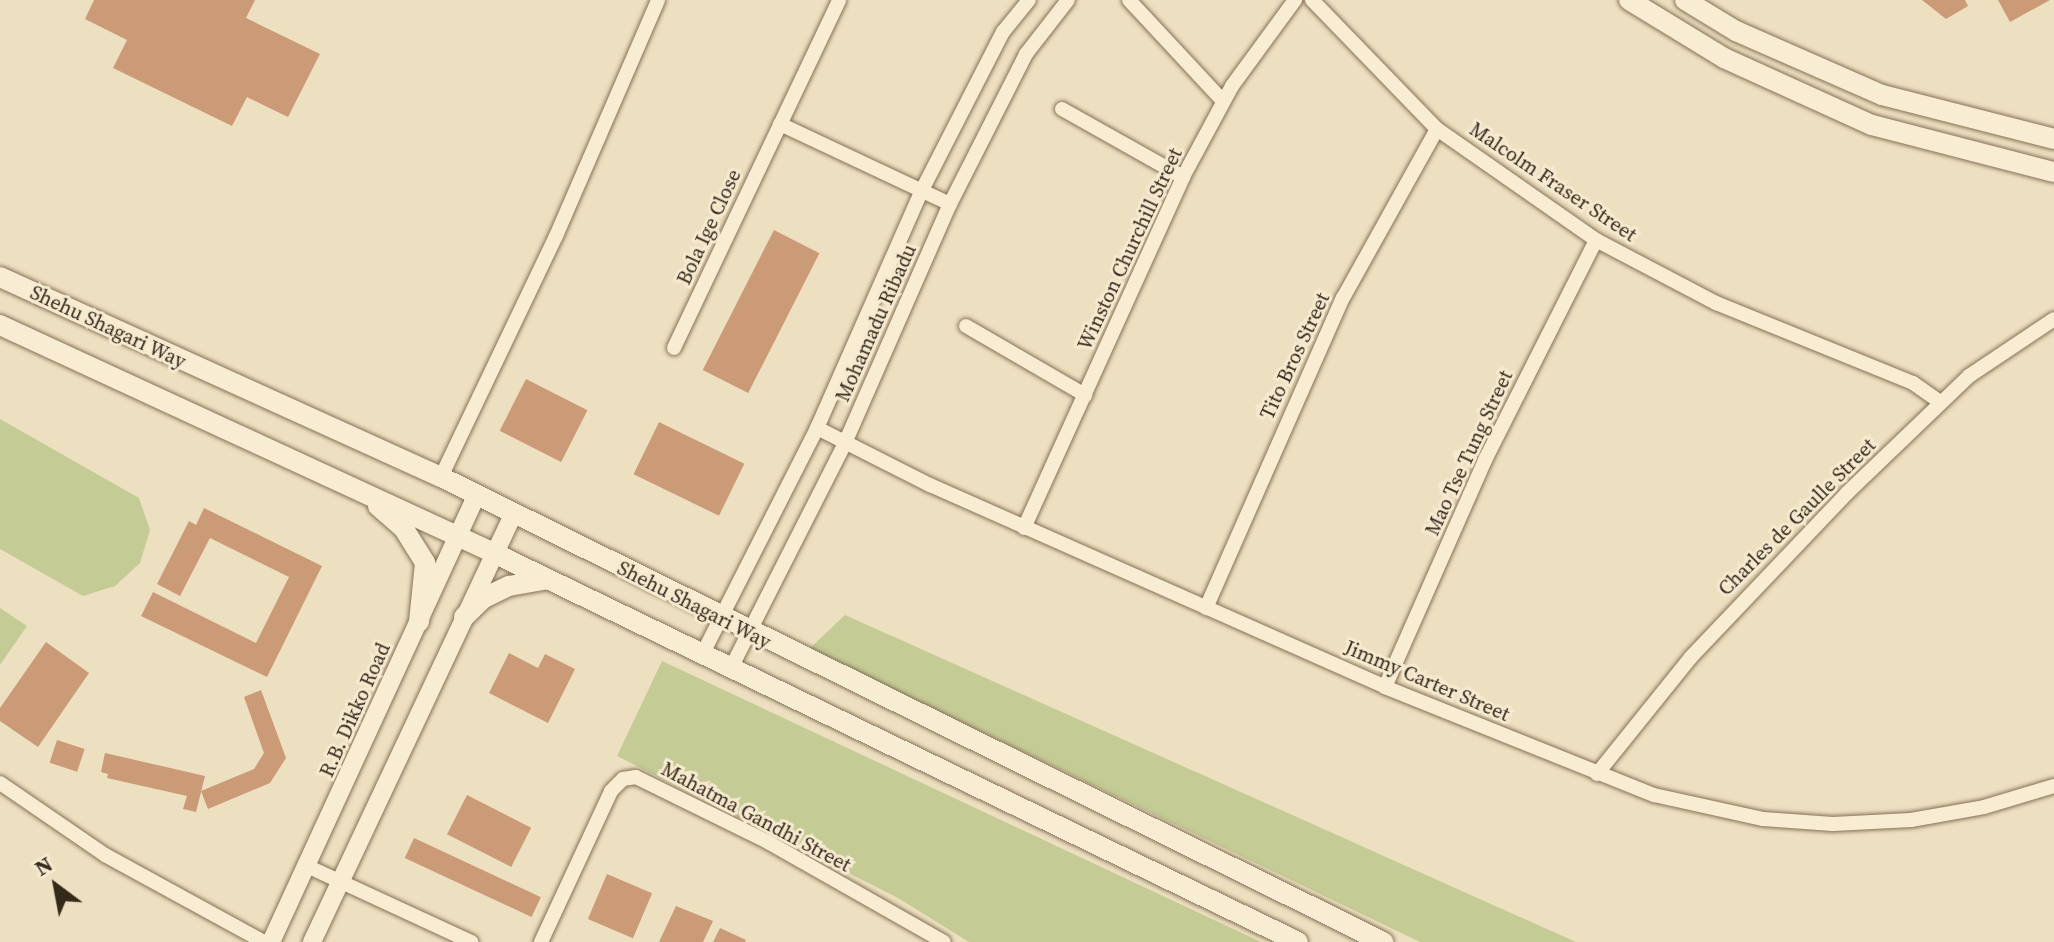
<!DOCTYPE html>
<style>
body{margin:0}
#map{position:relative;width:2054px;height:942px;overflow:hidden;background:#ede0c0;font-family:"Source Serif 4",serif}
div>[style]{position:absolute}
.green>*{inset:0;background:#c4cb94}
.building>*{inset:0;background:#cb9a76;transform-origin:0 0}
.roads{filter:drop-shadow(0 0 2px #867158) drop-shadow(0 0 2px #867158)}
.minor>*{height:14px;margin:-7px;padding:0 7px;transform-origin:7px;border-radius:7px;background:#f8edd2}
.tertiary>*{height:18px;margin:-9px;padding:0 9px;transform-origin:9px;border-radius:9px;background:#f8edd2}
.secondary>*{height:20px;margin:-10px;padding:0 10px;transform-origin:10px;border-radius:10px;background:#f8edd2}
span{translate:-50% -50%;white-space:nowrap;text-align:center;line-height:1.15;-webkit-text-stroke:6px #f5eacf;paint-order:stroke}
.street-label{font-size:20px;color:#35291c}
.north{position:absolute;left:16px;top:846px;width:80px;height:80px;-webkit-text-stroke:6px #f5eacf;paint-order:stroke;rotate:328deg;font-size:22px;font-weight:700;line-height:32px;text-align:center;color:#35291c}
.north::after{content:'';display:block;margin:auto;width:28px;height:36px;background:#35291c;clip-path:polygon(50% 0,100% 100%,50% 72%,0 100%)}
</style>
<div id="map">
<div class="green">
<div style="clip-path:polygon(0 419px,139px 498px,150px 530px,140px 563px,115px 586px,83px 596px,0 549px)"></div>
<div style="clip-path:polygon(0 608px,27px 626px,0 665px)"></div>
<div style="clip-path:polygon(845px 615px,1576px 942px,1420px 942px,809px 649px)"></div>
<div style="clip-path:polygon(662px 661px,1261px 942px,969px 942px,898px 898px,617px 756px)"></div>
</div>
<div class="building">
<div style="clip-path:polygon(94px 0,255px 0,246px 18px,320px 54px,288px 117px,247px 97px,232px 126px,113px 68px,127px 40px,85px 19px)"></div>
<div style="clip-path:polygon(1922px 0,1965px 0,1968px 6px,1946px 19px)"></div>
<div style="clip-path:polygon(1998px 0,2050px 0,2010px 22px)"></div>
<div style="left:774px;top:230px;width:51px;height:157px;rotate:27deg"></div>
<div style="left:526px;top:379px;width:69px;height:58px;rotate:27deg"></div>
<div style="left:659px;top:422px;width:95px;height:58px;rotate:26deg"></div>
<div style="clip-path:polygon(204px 508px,322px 566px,267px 677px,141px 616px,153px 592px,256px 643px,289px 577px,210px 538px,180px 596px,157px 584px,189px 521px,196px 525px)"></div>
<div style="clip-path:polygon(46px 642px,89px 673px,38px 747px,0 721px,0 708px)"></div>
<div style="clip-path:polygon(509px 653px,538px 668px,545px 654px,575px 669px,548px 723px,489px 693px)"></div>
<div style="clip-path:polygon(261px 690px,286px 758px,270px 783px,208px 809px,201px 791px,254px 769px,264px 753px,244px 697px)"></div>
<div style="left:57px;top:740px;width:29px;height:24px;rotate:18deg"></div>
<div style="clip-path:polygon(105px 753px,205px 776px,196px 812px,183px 809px,187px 796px,107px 778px,108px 774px,101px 772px)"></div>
<div style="left:467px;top:795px;width:72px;height:44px;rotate:27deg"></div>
<div style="left:414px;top:838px;width:140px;height:22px;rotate:25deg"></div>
<div style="left:607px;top:874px;width:49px;height:49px;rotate:23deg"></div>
<div style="clip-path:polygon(676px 906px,713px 921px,703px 942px,659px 942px)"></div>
<div style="clip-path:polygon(720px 928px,746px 940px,745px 942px,713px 942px)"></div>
</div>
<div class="roads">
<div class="minor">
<div style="left:1129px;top:0;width:138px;rotate:47.1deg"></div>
<div style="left:1312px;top:0;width:180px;rotate:45.9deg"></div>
<div style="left:1437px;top:129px;width:194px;rotate:34.9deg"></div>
<div style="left:1596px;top:240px;width:136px;rotate:27.7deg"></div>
<div style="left:1716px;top:303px;width:213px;rotate:22.1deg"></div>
<div style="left:1913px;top:383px;width:33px;rotate:35deg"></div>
<div style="left:1062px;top:109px;width:139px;rotate:29.3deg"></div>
<div style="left:780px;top:124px;width:188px;rotate:25.2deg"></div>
<div style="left:966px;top:326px;width:138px;rotate:30.1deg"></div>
<div style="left:674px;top:348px;width:385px;rotate:-64.6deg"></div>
<div style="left:817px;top:428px;width:127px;rotate:26.8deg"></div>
<div style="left:930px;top:485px;width:498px;rotate:23.9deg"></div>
<div style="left:1385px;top:687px;width:290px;rotate:21.9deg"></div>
<div style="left:1654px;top:795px;width:112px;rotate:12.4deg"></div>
<div style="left:1763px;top:819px;width:70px;rotate:4.1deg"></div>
<div style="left:1833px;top:824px;width:78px;rotate:-2.9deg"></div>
<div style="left:1911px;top:820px;width:74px;rotate:-10.1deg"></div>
<div style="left:1984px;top:807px;width:73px;rotate:-16.7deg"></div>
<div style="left:441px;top:477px;width:267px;rotate:-64.5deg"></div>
<div style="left:556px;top:236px;width:257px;rotate:-66.6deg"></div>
<div style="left:1024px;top:528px;width:385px;rotate:-65.6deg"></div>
<div style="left:1183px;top:177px;width:103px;rotate:-61.7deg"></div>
<div style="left:1232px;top:86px;width:107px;rotate:-53.8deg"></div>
<div style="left:1206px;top:608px;width:339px;rotate:-66.2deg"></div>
<div style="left:1343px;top:298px;width:193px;rotate:-60.9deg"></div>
<div style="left:702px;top:655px;width:254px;rotate:-63.1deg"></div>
<div style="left:817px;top:428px;width:258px;rotate:-66.2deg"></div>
<div style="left:921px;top:192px;width:180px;rotate:-62.9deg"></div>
<div style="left:1003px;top:32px;width:41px;rotate:-50.9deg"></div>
<div style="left:731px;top:668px;width:252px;rotate:-63.1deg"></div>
<div style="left:845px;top:443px;width:261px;rotate:-66.3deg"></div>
<div style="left:950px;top:204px;width:168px;rotate:-63.1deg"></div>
<div style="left:1026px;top:54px;width:68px;rotate:-52.1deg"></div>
<div style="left:1385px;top:687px;width:250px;rotate:-66.2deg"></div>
<div style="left:1486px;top:458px;width:244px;rotate:-63.2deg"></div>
<div style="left:1597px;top:774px;width:150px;rotate:-51.2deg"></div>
<div style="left:1691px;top:657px;width:226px;rotate:-46.4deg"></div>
<div style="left:1847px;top:493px;width:169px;rotate:-43.8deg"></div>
<div style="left:1969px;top:376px;width:102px;rotate:-33.8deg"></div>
<div style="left:0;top:783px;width:127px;rotate:34.4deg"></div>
<div style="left:105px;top:855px;width:181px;rotate:28.7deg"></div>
<div style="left:309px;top:867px;width:179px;rotate:24.8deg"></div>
<div style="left:541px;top:942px;width:166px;rotate:-65.1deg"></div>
<div style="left:611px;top:791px;width:17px;rotate:-45deg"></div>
<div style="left:623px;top:779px;width:13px;rotate:-9deg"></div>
<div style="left:636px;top:777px;width:147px;rotate:26.2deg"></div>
<div style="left:768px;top:842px;width:202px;rotate:29.6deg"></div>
</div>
<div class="tertiary">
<div style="left:271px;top:942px;width:492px;rotate:-65.3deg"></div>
<div style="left:312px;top:942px;width:473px;rotate:-64.8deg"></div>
</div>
<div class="secondary">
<div style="left:1629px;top:0;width:111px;rotate:31.4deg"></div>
<div style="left:1724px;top:58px;width:162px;rotate:24.4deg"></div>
<div style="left:1872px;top:125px;width:188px;rotate:14.5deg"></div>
<div style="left:1685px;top:0;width:60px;rotate:31.3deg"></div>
<div style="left:1736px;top:31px;width:159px;rotate:23.7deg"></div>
<div style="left:1882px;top:95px;width:178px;rotate:14.3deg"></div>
<div style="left:0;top:277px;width:484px;rotate:24.4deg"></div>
<div style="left:441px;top:477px;width:1051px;rotate:26.27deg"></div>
<div style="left:0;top:325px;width:544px;rotate:24.78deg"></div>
<div style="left:494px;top:553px;width:893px;rotate:25.82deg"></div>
<div style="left:378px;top:506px;width:35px;rotate:41deg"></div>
<div style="left:404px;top:529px;width:40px;rotate:58deg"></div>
<div style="left:425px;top:563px;width:59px;rotate:95.8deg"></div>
<div style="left:464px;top:617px;width:28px;rotate:-44deg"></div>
<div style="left:484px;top:598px;width:28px;rotate:-26deg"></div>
<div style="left:509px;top:586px;width:39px;rotate:-10deg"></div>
</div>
</div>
<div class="street-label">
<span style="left:1553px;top:182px;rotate:34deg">Malcolm Fraser Street</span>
<span style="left:709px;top:227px;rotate:-65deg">Bola Ige Close</span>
<span style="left:1130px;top:249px;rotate:-65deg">Winston Churchill Street</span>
<span style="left:876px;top:323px;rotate:-66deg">Mohamadu Ribadu</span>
<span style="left:108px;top:327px;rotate:25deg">Shehu Shagari Way</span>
<span style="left:1295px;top:356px;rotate:-65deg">Tito Bros Street</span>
<span style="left:1469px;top:453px;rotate:-65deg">Mao Tse Tung Street</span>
<span style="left:1797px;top:517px;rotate:-45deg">Charles de Gaulle Street</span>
<span style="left:694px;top:605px;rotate:27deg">Shehu Shagari Way</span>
<span style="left:1427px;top:681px;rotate:23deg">Jimmy Carter Street</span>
<span style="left:355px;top:710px;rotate:-66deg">R.B. Dikko Road</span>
<span style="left:756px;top:817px;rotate:28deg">Mahatma Gandhi Street</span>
</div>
<div class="north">N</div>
</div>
